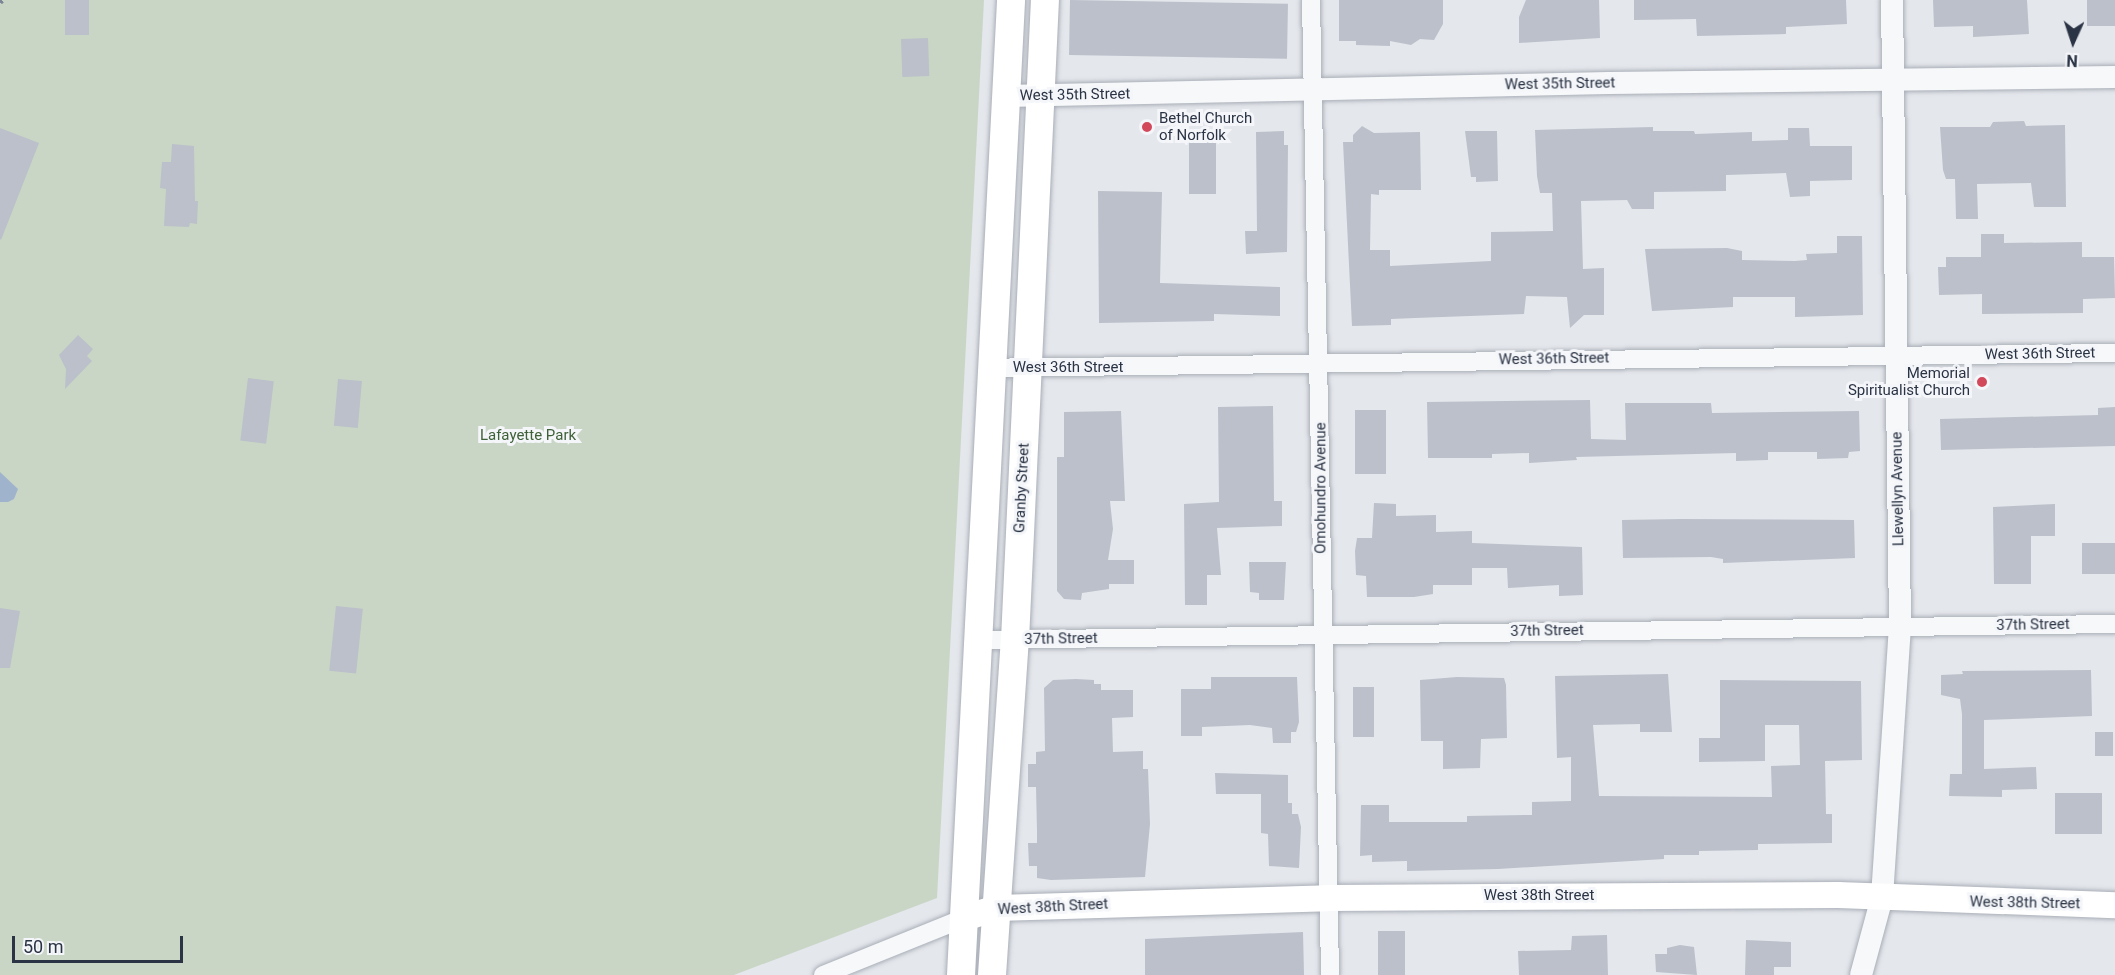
<!DOCTYPE html>
<style>
body{margin:0}
#map{position:relative;width:2115px;height:975px;overflow:hidden;background:#e4e7ec;font-family:Roboto,sans-serif}
div>[style]{position:absolute}
.green>*{inset:0;background:#c9d6c5}
.water>*{inset:0;background:#9fb4cc}
.building>*{inset:0;background:#bbc0ca;transform-origin:0 0}
.roads{filter:drop-shadow(0 0 2px #a9aeb7) drop-shadow(0 0 2px #a9aeb7)}
.minor>*{height:18px;margin:-9px;padding:0 9px;transform-origin:9px;border-radius:9px;background:#f7f8fa}
.tertiary>*{height:22px;margin:-11px;padding:0 11px;transform-origin:11px;border-radius:11px;background:#f7f8fa}
.secondary>*{height:26px;margin:-13px;padding:0 13px;transform-origin:13px;border-radius:13px;background:#fff}
.primary>*{height:28px;margin:-14px;padding:0 14px;transform-origin:14px;border-radius:14px;background:#fff}
.rail>*{height:4.5px;margin-top:-2.25px;transform-origin:0;background:repeating-linear-gradient(90deg,#7d8696 0 3px,transparent 0 9px)}
.dots>*{width:16px;height:16px;translate:-50% -50%;box-sizing:border-box;border:3px solid #f4f6f9;border-radius:50%}
span{translate:-50% -50%;white-space:nowrap;text-align:center;line-height:1.15;-webkit-text-stroke:6px #f4f6f9;paint-order:stroke}
.street-label{font-size:15px;color:#2b3445}
.poi-label{font-size:15px;color:#2b3445}
.left{translate:0 -50%;text-align:left}
.right{translate:-100% -50%;text-align:right}
.park-label{font-size:15px;color:#3f6138}
.north{position:absolute;left:2043px;top:12px;width:60px;height:60px;-webkit-text-stroke:4px #f4f6f9;paint-order:stroke;rotate:183deg;font-size:16px;font-weight:700;line-height:24px;text-align:center;color:#2b3445}
.north::after{content:'';display:block;margin:auto;width:21px;height:27px;background:#2b3445;clip-path:polygon(50% 0,100% 100%,50% 72%,0 100%)}
.scale{position:absolute;left:12px;top:936px;width:171px;height:27px;box-sizing:border-box;border:3px solid #2b3445;border-top:0;padding-left:8px;font-size:18px;line-height:21px;white-space:nowrap;color:#2b3445;-webkit-text-stroke:4px #f4f6f9;paint-order:stroke}
</style>
<div id="map">
<div class="green">
<div style="clip-path:polygon(0 0,984px 0,937px 898px,734px 975px,0 975px)"></div>
</div>
<div class="water">
<div style="clip-path:polygon(0 472px,18px 489px,14px 499px,8px 502px,0 502px)"></div>
</div>
<div class="building">
<div style="left:65px;top:0;width:24px;height:35px"></div>
<div style="left:1070px;top:0;width:218px;height:55px;rotate:1deg"></div>
<div style="clip-path:polygon(1339px 0,1443px 0,1443px 24px,1434px 40px,1420px 39px,1411px 45px,1390px 41px,1390px 46px,1356px 45px,1356px 41px,1339px 41px)"></div>
<div style="clip-path:polygon(1526px 0,1599px 0,1600px 38px,1519px 43px,1519px 17px)"></div>
<div style="clip-path:polygon(1634px 0,1846px 0,1847px 24px,1786px 27px,1786px 34px,1697px 36px,1696px 19px,1634px 20px)"></div>
<div style="clip-path:polygon(1933px 0,2027px 0,2029px 34px,1973px 37px,1973px 26px,1934px 27px)"></div>
<div style="left:2087px;top:0;width:28px;height:26px"></div>
<div style="left:928px;top:38px;width:38px;height:27px;rotate:88deg"></div>
<div style="clip-path:polygon(2024px 121px,2026px 126px,2065px 125px,2066px 207px,2034px 207px,2031px 183px,1977px 184px,1978px 219px,1956px 219px,1955px 179px,1946px 179px,1943px 170px,1940px 127px,1990px 127px,1993px 122px)"></div>
<div style="clip-path:polygon(1362px 126px,1374px 133px,1420px 132px,1421px 190px,1379px 190px,1379px 195px,1371px 194px,1370px 250px,1390px 250px,1390px 266px,1491px 261px,1491px 232px,1553px 231px,1552px 193px,1540px 193px,1537px 176px,1535px 130px,1653px 127px,1653px 131px,1694px 131px,1695px 134px,1752px 132px,1752px 141px,1788px 140px,1788px 128px,1809px 128px,1810px 146px,1852px 146px,1852px 180px,1810px 181px,1810px 196px,1790px 197px,1786px 173px,1726px 175px,1726px 191px,1654px 192px,1654px 209px,1632px 209px,1627px 200px,1581px 201px,1583px 269px,1604px 268px,1604px 315px,1584px 315px,1570px 328px,1567px 297px,1526px 296px,1524px 314px,1415px 318px,1391px 319px,1391px 325px,1352px 326px,1343px 142px,1353px 142px,1353px 135px)"></div>
<div style="clip-path:polygon(0 128px,39px 143px,1px 240px,0 239px)"></div>
<div style="clip-path:polygon(1284px 131px,1284px 145px,1288px 145px,1287px 252px,1246px 254px,1245px 231px,1257px 231px,1256px 132px)"></div>
<div style="clip-path:polygon(1465px 131px,1497px 131px,1498px 181px,1476px 182px,1476px 177px,1471px 177px)"></div>
<div style="left:1189px;top:133px;width:27px;height:61px"></div>
<div style="clip-path:polygon(172px 144px,194px 146px,195px 201px,198px 201px,197px 224px,190px 223px,189px 227px,164px 226px,166px 189px,160px 188px,162px 162px,171px 162px)"></div>
<div style="clip-path:polygon(1098px 191px,1162px 192px,1160px 283px,1280px 287px,1280px 316px,1214px 314px,1214px 321px,1099px 323px)"></div>
<div style="clip-path:polygon(1981px 234px,2004px 234px,2004px 243px,2082px 242px,2082px 257px,2114px 257px,2115px 298px,2083px 299px,2083px 313px,1982px 314px,1982px 294px,1939px 295px,1938px 267px,1946px 267px,1946px 257px,1981px 257px)"></div>
<div style="clip-path:polygon(1837px 236px,1862px 236px,1863px 315px,1795px 317px,1795px 297px,1733px 297px,1733px 307px,1652px 311px,1645px 249px,1727px 248px,1742px 251px,1742px 260px,1795px 261px,1807px 260px,1806px 254px,1837px 253px)"></div>
<div style="clip-path:polygon(78px 335px,93px 349px,87px 356px,92px 361px,65px 389px,66px 369px,59px 355px)"></div>
<div style="left:248px;top:378px;width:26px;height:63px;rotate:7deg"></div>
<div style="left:338px;top:379px;width:24px;height:47px;rotate:5deg"></div>
<div style="clip-path:polygon(1590px 400px,1591px 439px,1626px 440px,1625px 403px,1711px 403px,1712px 413px,1859px 411px,1860px 451px,1849px 452px,1848px 458px,1817px 459px,1817px 452px,1768px 452px,1768px 460px,1736px 461px,1736px 453px,1576px 457px,1577px 460px,1529px 463px,1529px 453px,1492px 454px,1492px 458px,1428px 458px,1427px 402px)"></div>
<div style="clip-path:polygon(1273px 406px,1274px 501px,1282px 501px,1282px 526px,1217px 528px,1221px 575px,1207px 575px,1207px 605px,1185px 605px,1184px 504px,1219px 502px,1218px 407px)"></div>
<div style="clip-path:polygon(2115px 407px,2115px 446px,1941px 450px,1940px 419px,2098px 415px,2098px 408px)"></div>
<div style="left:1355px;top:410px;width:31px;height:64px"></div>
<div style="clip-path:polygon(1121px 411px,1125px 501px,1110px 501px,1113px 529px,1108px 560px,1134px 560px,1134px 584px,1109px 584px,1109px 589px,1082px 593px,1081px 600px,1064px 599px,1057px 591px,1057px 457px,1064px 457px,1064px 412px)"></div>
<div style="clip-path:polygon(1374px 503px,1396px 504px,1396px 516px,1436px 515px,1436px 532px,1472px 531px,1472px 543px,1582px 547px,1583px 595px,1559px 596px,1559px 585px,1508px 588px,1507px 568px,1472px 568px,1472px 585px,1433px 585px,1433px 594px,1414px 597px,1367px 597px,1366px 576px,1356px 575px,1355px 551px,1357px 538px,1372px 538px)"></div>
<div style="clip-path:polygon(2055px 504px,2055px 536px,2031px 536px,2031px 584px,1994px 584px,1993px 507px)"></div>
<div style="clip-path:polygon(1682px 519px,1854px 520px,1855px 558px,1723px 563px,1723px 559px,1711px 557px,1623px 558px,1622px 520px)"></div>
<div style="left:2115px;top:543px;width:31px;height:33px;rotate:90deg"></div>
<div style="clip-path:polygon(1249px 562px,1286px 562px,1284px 600px,1259px 600px,1259px 593px,1250px 592px)"></div>
<div style="left:336px;top:606px;width:27px;height:65px;rotate:6deg"></div>
<div style="clip-path:polygon(0 608px,20px 611px,10px 668px,0 668px)"></div>
<div style="clip-path:polygon(2091px 670px,2092px 716px,1984px 720px,1984px 769px,2036px 767px,2037px 789px,2002px 790px,2002px 797px,1949px 796px,1950px 774px,1962px 774px,1962px 714px,1960px 699px,1941px 695px,1941px 675px,1963px 674px,1962px 671px)"></div>
<div style="clip-path:polygon(1668px 674px,1672px 732px,1640px 732px,1640px 724px,1593px 725px,1599px 796px,1772px 797px,1771px 766px,1800px 765px,1799px 725px,1765px 725px,1765px 761px,1699px 762px,1699px 738px,1720px 738px,1720px 680px,1861px 681px,1862px 760px,1825px 761px,1826px 814px,1832px 814px,1832px 843px,1758px 844px,1758px 850px,1699px 851px,1699px 855px,1664px 855px,1664px 859px,1498px 869px,1407px 871px,1407px 861px,1372px 862px,1372px 855px,1360px 856px,1361px 805px,1389px 805px,1389px 822px,1467px 822px,1467px 816px,1532px 815px,1532px 802px,1571px 801px,1571px 757px,1557px 758px,1555px 676px)"></div>
<div style="clip-path:polygon(1211px 677px,1297px 677px,1299px 722px,1296px 732px,1291px 732px,1291px 743px,1273px 743px,1272px 728px,1250px 725px,1202px 727px,1202px 736px,1181px 736px,1181px 689px,1211px 689px)"></div>
<div style="clip-path:polygon(1457px 677px,1504px 678px,1506px 685px,1507px 738px,1481px 739px,1480px 768px,1443px 769px,1443px 741px,1421px 741px,1420px 680px)"></div>
<div style="clip-path:polygon(1076px 679px,1094px 680px,1094px 684px,1101px 684px,1101px 690px,1133px 690px,1133px 717px,1112px 718px,1113px 752px,1143px 751px,1143px 769px,1148px 769px,1150px 824px,1145px 877px,1051px 880px,1037px 878px,1037px 866px,1029px 866px,1028px 843px,1037px 843px,1037px 831px,1036px 787px,1028px 787px,1028px 764px,1036px 764px,1036px 752px,1045px 751px,1044px 688px,1053px 680px)"></div>
<div style="left:1353px;top:687px;width:21px;height:50px"></div>
<div style="left:2113px;top:732px;width:24px;height:18px;rotate:90deg"></div>
<div style="clip-path:polygon(1215px 773px,1288px 775px,1288px 803px,1292px 803px,1292px 814px,1298px 814px,1301px 827px,1299px 868px,1269px 866px,1268px 834px,1261px 833px,1261px 794px,1216px 794px)"></div>
<div style="left:2055px;top:793px;width:47px;height:41px"></div>
<div style="left:1405px;top:931px;width:44px;height:27px;rotate:90deg"></div>
<div style="clip-path:polygon(1303px 932px,1304px 975px,1145px 975px,1145px 939px)"></div>
<div style="clip-path:polygon(1607px 935px,1608px 975px,1519px 975px,1518px 951px,1571px 950px,1572px 936px)"></div>
<div style="clip-path:polygon(1746px 940px,1791px 942px,1791px 967px,1774px 967px,1774px 975px,1745px 975px)"></div>
<div style="clip-path:polygon(1680px 945px,1694px 947px,1697px 975px,1656px 972px,1655px 954px,1667px 954px,1667px 948px)"></div>
</div>
<div class="roads">
<div class="minor">
<div style="left:1311px;top:0;width:975px;rotate:88.88deg"></div>
<div style="left:993px;top:368px;width:1122px;rotate:-0.77deg"></div>
<div style="left:980px;top:640px;width:1135px;rotate:-0.81deg"></div>
<div style="left:823px;top:975px;width:152px;rotate:-22deg"></div>
</div>
<div class="tertiary">
<div style="left:1006px;top:96px;width:603px;rotate:-1.24deg"></div>
<div style="left:1609px;top:83px;width:506px;rotate:-0.68deg"></div>
<div style="left:1861px;top:975px;width:81px;rotate:-74.9deg"></div>
<div style="left:1882px;top:897px;width:272px;rotate:-86.2deg"></div>
<div style="left:1900px;top:626px;width:626px;rotate:-90.73deg"></div>
</div>
<div class="secondary">
<div style="left:964px;top:918px;width:34px;rotate:-17deg"></div>
<div style="left:997px;top:908px;width:331px;rotate:-1.7deg"></div>
<div style="left:1328px;top:898px;width:510px;rotate:-0.34deg"></div>
<div style="left:1838px;top:895px;width:277px;rotate:2.1deg"></div>
</div>
<div class="primary">
<div style="left:961px;top:975px;width:976px;rotate:-87.06deg"></div>
<div style="left:992px;top:975px;width:336px;rotate:-86.1deg"></div>
<div style="left:1015px;top:640px;width:641px;rotate:-87.32deg"></div>
</div>
</div>
<div class="rail">
<div style="left:0;top:2px;width:3px;rotate:-45deg"></div>
</div>
<div class="dots">
<div style="left:1147px;top:127px;background:#d1495b"></div>
<div style="left:1982px;top:382px;background:#d1495b"></div>
</div>
<div class="street-label">
<span style="left:1560px;top:84px;rotate:-1deg">West 35th Street</span>
<span style="left:1075px;top:95px;rotate:-1deg">West 35th Street</span>
<span style="left:2040px;top:354px;rotate:-1deg">West 36th Street</span>
<span style="left:1554px;top:359px;rotate:-1deg">West 36th Street</span>
<span style="left:1068px;top:368px">West 36th Street</span>
<span style="left:1022px;top:488px;rotate:-87deg">Granby Street</span>
<span style="left:1321px;top:488px;rotate:-90deg">Omohundro Avenue</span>
<span style="left:1898px;top:489px;rotate:-91deg">Llewellyn Avenue</span>
<span style="left:2033px;top:625px;rotate:-1deg">37th Street</span>
<span style="left:1547px;top:631px;rotate:-1deg">37th Street</span>
<span style="left:1061px;top:639px;rotate:-1deg">37th Street</span>
<span style="left:1539px;top:896px">West 38th Street</span>
<span style="left:2025px;top:903px;rotate:1deg">West 38th Street</span>
<span style="left:1053px;top:907px;rotate:-3deg">West 38th Street</span>
</div>
<div class="poi-label">
<span class="left" style="left:1159px;top:127px">Bethel Church<br>of Norfolk</span>
<span class="right" style="left:1970px;top:382px">Memorial<br>Spiritualist Church</span>
</div>
<div class="park-label">
<span style="left:528px;top:436px">Lafayette Park</span>
</div>
<div class="north">N</div>
<div class="scale">50 m</div>
</div>
